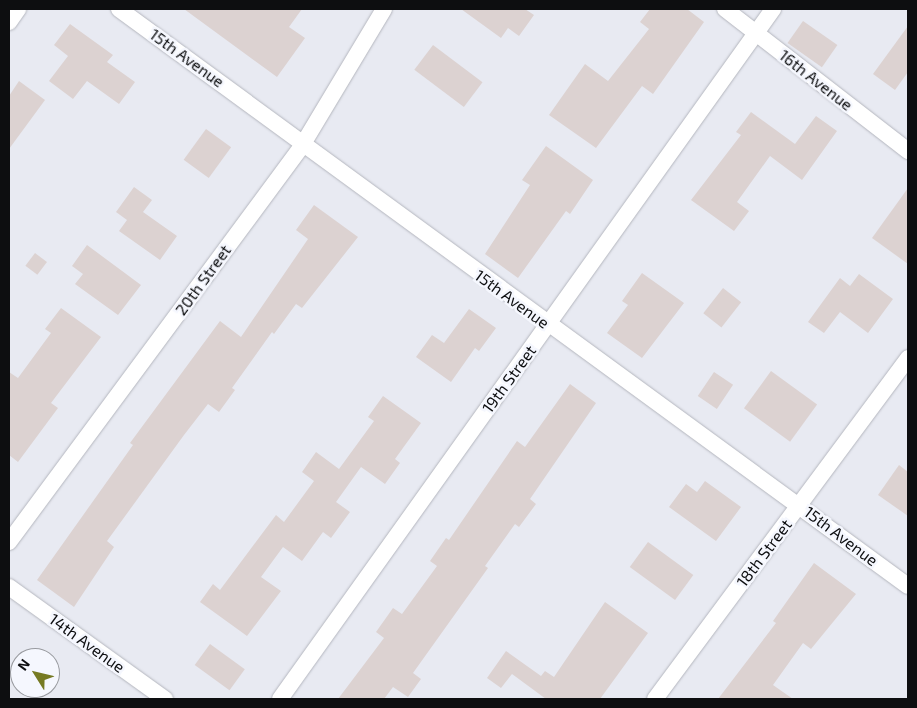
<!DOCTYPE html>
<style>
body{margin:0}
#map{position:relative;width:917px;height:708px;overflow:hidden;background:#e8eaf2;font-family:"Exo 2",sans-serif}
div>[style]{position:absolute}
.building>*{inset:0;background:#dcd2d1;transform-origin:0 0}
.roads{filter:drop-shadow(0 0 1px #b4b6be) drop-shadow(0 0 1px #b4b6be)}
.minor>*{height:16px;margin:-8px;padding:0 8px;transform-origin:8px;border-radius:8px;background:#fff}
span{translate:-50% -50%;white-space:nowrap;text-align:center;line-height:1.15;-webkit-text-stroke:5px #f5f7fe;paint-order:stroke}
.street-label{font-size:16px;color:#0d0e10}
.frame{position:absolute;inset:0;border:10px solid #0d0e10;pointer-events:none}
.north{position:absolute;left:10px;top:648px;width:50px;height:50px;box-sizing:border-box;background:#f5f7fe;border:1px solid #989a9f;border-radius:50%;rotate:306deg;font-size:14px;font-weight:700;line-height:20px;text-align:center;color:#0d0e10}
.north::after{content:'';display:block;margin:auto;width:18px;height:22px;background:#767a23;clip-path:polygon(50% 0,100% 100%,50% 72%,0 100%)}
</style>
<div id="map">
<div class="building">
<div style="clip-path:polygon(184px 9px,302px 9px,289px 27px,305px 38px,277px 77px)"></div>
<div style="clip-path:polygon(461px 9px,525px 9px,534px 15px,519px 36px,508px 28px,501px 38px)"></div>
<div style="clip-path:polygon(650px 9px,687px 9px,704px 22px,653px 94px,642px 86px,596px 148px,549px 115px,585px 64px,608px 81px,649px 29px,640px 22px)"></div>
<div style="left:803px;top:21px;width:42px;height:27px;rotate:35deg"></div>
<div style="clip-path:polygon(70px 24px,113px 55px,107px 62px,135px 82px,119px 104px,87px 81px,73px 99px,49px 81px,68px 56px,54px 45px)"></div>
<div style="clip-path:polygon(908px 26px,908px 72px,895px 90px,873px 74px)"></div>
<div style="left:433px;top:45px;width:62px;height:31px;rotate:37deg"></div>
<div style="clip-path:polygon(19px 81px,45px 100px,9px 149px,9px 96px)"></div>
<div style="clip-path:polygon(751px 112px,795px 144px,816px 116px,837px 131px,802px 180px,770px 156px,737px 202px,749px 211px,734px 231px,691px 200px,741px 135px,736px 132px)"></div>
<div style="left:206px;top:129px;width:31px;height:38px;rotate:36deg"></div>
<div style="clip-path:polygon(546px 146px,593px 180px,570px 214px,566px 211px,518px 278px,485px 254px,530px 185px,522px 180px)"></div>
<div style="clip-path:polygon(134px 187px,152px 200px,143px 212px,177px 236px,160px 260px,119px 231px,127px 220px,116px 212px)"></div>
<div style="clip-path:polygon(908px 188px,908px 264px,872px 238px)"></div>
<div style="clip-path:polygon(314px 205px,358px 237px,302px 308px,296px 304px,274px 334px,272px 332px,232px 388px,235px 390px,219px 412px,208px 404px,184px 435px,107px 541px,114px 547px,74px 607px,37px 580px,133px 445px,130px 443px,220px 321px,241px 337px,308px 239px,296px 230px)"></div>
<div style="clip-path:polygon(87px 245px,141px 285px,118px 315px,75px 284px,83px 274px,72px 266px)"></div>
<div style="left:35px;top:253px;width:15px;height:16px;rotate:37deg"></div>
<div style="clip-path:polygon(642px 273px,684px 303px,642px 358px,607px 333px,628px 305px,622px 301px)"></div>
<div style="clip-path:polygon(859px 274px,893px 299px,868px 333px,840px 312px,824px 333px,808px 322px,840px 278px,850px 286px)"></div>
<div style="left:723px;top:288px;width:23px;height:32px;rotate:38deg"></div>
<div style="clip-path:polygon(61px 308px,101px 337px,51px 403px,58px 408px,18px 462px,9px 455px,9px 372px,18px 378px,51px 333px,45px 329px)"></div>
<div style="clip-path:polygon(469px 309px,496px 328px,479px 351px,475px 348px,451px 382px,416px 357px,432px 335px,444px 343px)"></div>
<div style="left:771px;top:371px;width:57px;height:46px;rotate:36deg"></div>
<div style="left:714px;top:372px;width:23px;height:29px;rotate:34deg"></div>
<div style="clip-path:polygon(570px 384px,596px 403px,530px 499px,536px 504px,519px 527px,515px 524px,485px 566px,488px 568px,413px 673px,421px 679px,408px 697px,393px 687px,384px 699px,338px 699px,384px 638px,376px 632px,393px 608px,402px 614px,437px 566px,430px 561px,446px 538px,449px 540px,517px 441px,525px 447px)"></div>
<div style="clip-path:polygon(383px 396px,421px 423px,395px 459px,400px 463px,385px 484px,361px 467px,336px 502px,350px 512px,331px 538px,323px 532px,302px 561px,283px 547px,261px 577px,281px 591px,247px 636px,200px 602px,213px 584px,220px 590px,276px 515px,284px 522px,314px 481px,302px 472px,316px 452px,339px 469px,374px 421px,368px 417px)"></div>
<div style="clip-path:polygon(899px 465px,908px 472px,908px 516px,878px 495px)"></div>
<div style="clip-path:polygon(705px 481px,741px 507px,716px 541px,669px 507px,686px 484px,697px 492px)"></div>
<div style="left:648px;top:542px;width:56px;height:31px;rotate:36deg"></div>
<div style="clip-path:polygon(814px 563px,856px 594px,811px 649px,803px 643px,773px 685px,793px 699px,718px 699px,776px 623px,773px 621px)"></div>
<div style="clip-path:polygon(605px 602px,648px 633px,600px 699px,546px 699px,512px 674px,501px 688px,487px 678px,506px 651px,541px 676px,545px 671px,554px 677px)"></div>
<div style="left:210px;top:644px;width:43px;height:26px;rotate:36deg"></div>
</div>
<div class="roads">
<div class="minor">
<div style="left:119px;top:9px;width:977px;rotate:36.18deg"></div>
<div style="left:725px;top:9px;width:232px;rotate:37.8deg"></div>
<div style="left:9px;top:22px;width:16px;rotate:-55deg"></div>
<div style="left:9px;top:542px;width:495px;rotate:-53.5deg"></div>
<div style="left:303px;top:144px;width:157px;rotate:-59deg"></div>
<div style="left:9px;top:587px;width:192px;rotate:35.7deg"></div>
<div style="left:280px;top:699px;width:848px;rotate:-54.45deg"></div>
<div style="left:655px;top:699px;width:425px;rotate:-53.4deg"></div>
</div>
</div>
<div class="street-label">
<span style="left:187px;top:58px;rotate:36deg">15th Avenue</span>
<span style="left:816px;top:80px;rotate:38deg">16th Avenue</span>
<span style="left:203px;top:280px;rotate:-54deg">20th Street</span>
<span style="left:512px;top:299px;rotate:36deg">15th Avenue</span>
<span style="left:509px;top:379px;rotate:-54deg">19th Street</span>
<span style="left:841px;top:536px;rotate:37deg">15th Avenue</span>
<span style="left:764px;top:553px;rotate:-53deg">18th Street</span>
<span style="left:87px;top:643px;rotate:36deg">14th Avenue</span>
</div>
<div class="frame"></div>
<div class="north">N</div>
</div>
